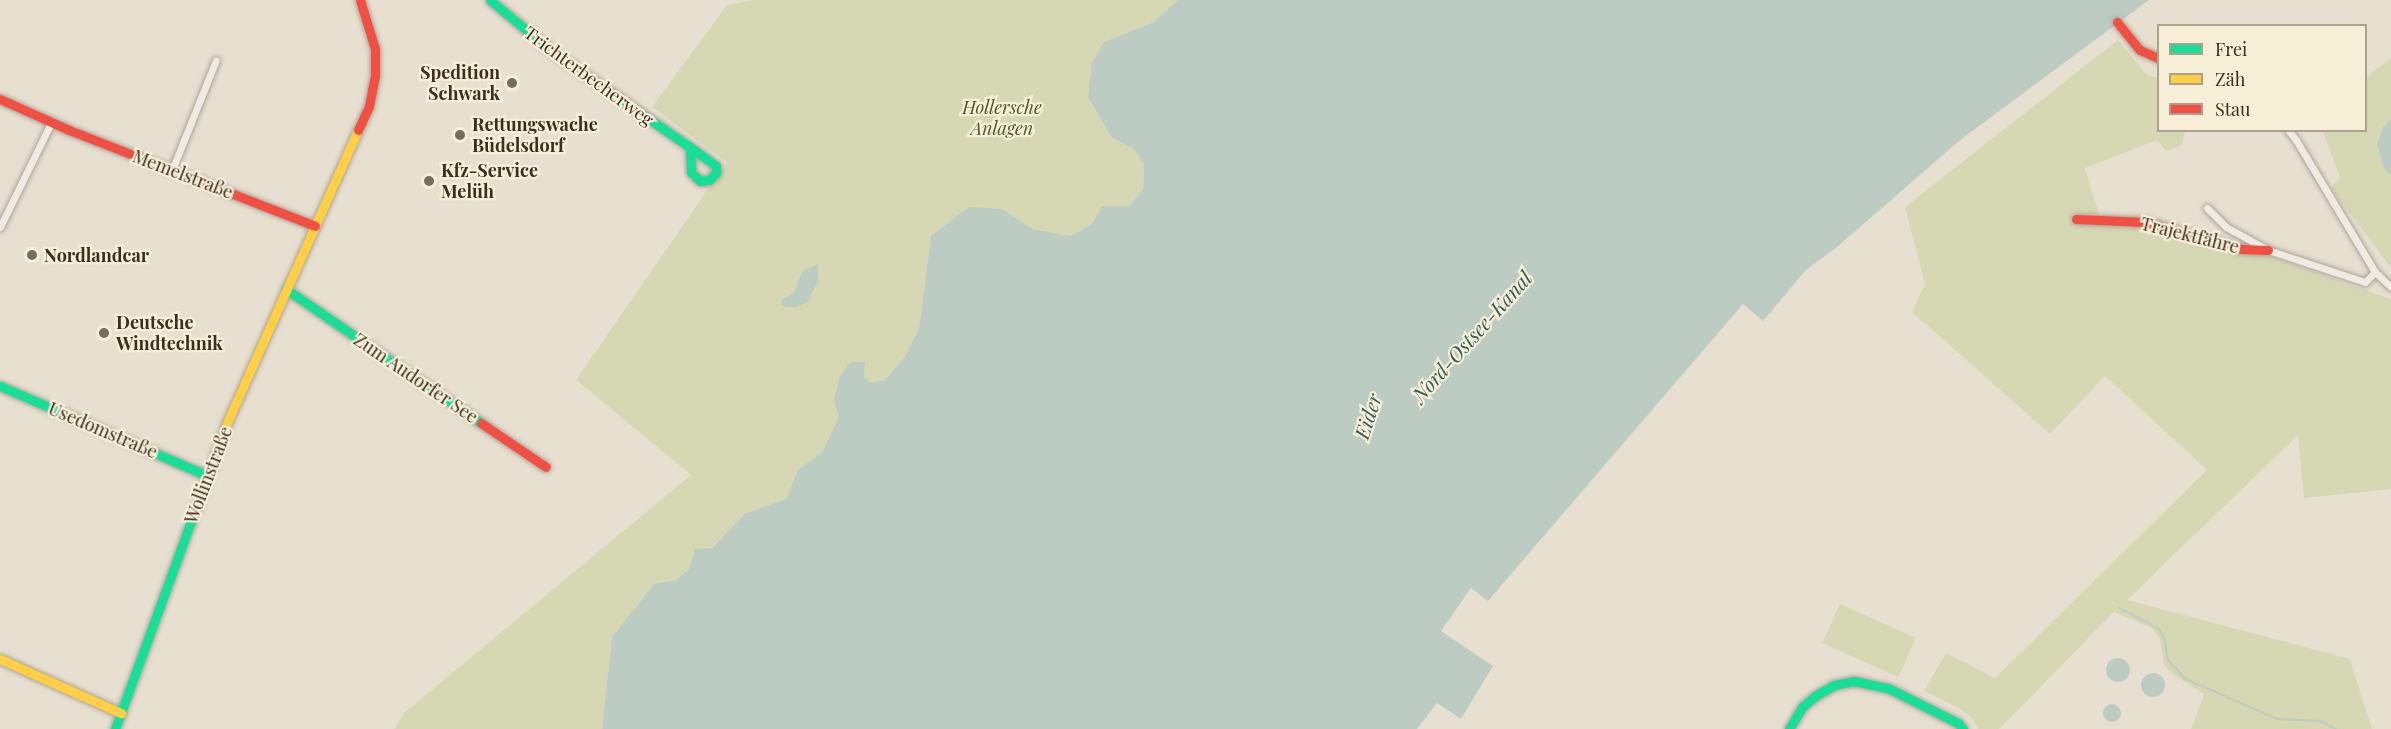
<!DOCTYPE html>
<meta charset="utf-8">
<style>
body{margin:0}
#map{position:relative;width:2391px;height:729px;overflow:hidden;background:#e7e0d1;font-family:"Playfair Display",serif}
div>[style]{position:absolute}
.green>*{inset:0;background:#d6d7b3;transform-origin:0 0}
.water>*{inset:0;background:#bcccc2}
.round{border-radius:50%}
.stream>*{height:2px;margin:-1px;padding:0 1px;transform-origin:1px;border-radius:1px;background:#bcccc2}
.roads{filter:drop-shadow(0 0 2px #ada599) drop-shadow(0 0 2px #ada599)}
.street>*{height:7px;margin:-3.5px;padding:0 3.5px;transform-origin:3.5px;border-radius:3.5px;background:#efebe3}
.fast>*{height:9px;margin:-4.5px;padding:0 4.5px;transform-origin:4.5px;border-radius:4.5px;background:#16e098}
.slow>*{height:9px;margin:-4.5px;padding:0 4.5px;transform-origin:4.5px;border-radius:4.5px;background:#ffcf43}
.jam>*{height:9px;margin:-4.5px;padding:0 4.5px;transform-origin:4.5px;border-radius:4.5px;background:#f24e42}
.dots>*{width:16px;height:16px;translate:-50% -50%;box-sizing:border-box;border:3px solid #f7eed8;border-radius:50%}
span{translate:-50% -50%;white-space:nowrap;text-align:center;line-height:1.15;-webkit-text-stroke:4.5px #f7eed8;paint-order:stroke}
.poi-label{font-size:18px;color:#3d2e20;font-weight:700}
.right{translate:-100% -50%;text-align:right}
.left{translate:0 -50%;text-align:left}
.street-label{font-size:18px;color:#3d2e20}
.park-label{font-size:18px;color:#4d5a26;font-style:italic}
.water-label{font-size:20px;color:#2f5d5a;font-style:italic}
.legend{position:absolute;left:2157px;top:24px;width:210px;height:108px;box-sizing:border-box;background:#f7eed8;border:2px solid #ada18e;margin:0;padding:8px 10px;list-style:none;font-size:18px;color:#3d2e20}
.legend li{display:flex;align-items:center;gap:12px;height:30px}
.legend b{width:30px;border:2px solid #ada18e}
</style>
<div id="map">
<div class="green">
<div style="clip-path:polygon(evenodd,753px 0,1178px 0,1154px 22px,1104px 42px,1111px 138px,1134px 149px,1144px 165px,1143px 190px,1129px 206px,1102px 206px,1091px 225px,1071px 236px,1033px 229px,1002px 209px,931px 236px,919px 329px,904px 358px,885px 380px,871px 383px,864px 377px,834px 401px,839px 417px,822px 452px,798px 470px,786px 499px,744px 514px,711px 548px,695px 549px,689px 569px,676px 580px,654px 584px,612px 637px,602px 729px,394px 729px,405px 712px,691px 475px,576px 380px,727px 162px,652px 107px,727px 5px,753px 0,793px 293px,807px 303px,797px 307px,782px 304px,782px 299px,793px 293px)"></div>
<div style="clip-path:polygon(2118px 40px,2147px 75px,2158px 78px,2158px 130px,2185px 131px,2182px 145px,2166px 151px,2157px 140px,2085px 168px,2099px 214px,2074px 214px,2075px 224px,2145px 226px,2240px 254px,2267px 255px,2391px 299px,2391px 489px,2304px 498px,2298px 435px,2127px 600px,2350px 659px,2372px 729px,2191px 729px,2204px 694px,2175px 676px,2164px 665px,2160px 639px,2153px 629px,2114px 612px,1999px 729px,1978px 729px,1971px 717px,1960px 709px,1924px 691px,1946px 653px,1995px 678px,2207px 470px,2105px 376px,2050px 434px,1912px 312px,1925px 284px,1905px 207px)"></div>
<div style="clip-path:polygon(2391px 58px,2391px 119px,2383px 127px,2388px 175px,2391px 177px,2391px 268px,2331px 188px,2340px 178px,2323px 131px,2366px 130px,2366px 77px)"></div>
<div style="left:1840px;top:604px;width:83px;height:43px;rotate:24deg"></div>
</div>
<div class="water">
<div style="clip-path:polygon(1178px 0,2149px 0,1959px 141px,1837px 247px,1806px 270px,1763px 321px,1743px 304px,1488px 601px,1471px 588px,1441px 631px,1493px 666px,1461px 719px,1437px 703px,1417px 729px,602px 729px,612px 637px,654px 584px,676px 580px,689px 569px,695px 549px,712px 548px,744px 514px,786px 499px,798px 470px,822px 452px,839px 417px,834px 401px,840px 376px,850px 362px,865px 362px,864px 377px,871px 383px,885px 380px,904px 358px,919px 329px,931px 236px,969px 207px,1002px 209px,1033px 229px,1071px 236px,1091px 225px,1102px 206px,1129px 206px,1143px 190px,1144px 165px,1134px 149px,1112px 138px,1088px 97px,1092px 63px,1104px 42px,1154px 22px)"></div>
<div style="clip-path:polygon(2391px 119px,2391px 177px,2383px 166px,2377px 144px,2383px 127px)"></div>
<div style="clip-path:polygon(818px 264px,818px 281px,807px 303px,797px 307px,786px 307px,781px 304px,782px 299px,794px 293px,802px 272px)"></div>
<div class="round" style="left:2106px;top:658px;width:24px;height:24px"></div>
<div class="round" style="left:2141px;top:673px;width:24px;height:24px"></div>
<div class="round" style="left:2103px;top:704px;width:18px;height:18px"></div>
</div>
<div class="stream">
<div style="left:2119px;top:608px;width:44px;rotate:27.1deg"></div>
<div style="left:2158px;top:628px;width:11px;rotate:56deg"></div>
<div style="left:2164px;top:637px;width:23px;rotate:80deg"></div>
<div style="left:2168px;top:660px;width:26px;rotate:47deg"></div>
<div style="left:2186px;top:679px;width:99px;rotate:23.7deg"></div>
<div style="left:2277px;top:719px;width:43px;rotate:2.7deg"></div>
<div style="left:2320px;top:721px;width:18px;rotate:27deg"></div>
</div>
<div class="roads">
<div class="street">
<div style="left:2288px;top:130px;width:13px;rotate:51deg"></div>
<div style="left:2296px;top:140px;width:154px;rotate:59.1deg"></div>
<div style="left:2375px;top:272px;width:22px;rotate:43deg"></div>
<div style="left:172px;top:170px;width:118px;rotate:-68.2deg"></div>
<div style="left:2207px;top:208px;width:27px;rotate:45deg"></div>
<div style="left:2226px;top:227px;width:48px;rotate:28.7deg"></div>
<div style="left:2268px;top:250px;width:102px;rotate:18.3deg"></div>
<div style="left:2365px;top:282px;width:14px;rotate:-45deg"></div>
<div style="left:0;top:227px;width:118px;rotate:-63.9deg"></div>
</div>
<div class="fast">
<div style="left:490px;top:0;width:83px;rotate:39.6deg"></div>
<div style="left:554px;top:53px;width:165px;rotate:34.7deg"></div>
<div style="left:690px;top:147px;width:32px;rotate:36deg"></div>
<div style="left:716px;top:166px;width:7px;rotate:90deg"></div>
<div style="left:716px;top:173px;width:10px;rotate:135deg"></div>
<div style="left:709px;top:180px;width:9px;rotate:174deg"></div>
<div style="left:700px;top:181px;width:13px;rotate:-135deg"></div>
<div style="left:691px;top:172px;width:25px;rotate:-92deg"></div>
<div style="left:286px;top:289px;width:237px;rotate:34.5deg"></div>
<div style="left:0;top:386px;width:224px;rotate:23.4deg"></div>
<div style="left:115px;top:729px;width:324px;rotate:-69.9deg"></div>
<div style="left:1789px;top:729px;width:26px;rotate:-59deg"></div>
<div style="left:1802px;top:707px;width:17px;rotate:-40deg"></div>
<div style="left:1815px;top:696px;width:22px;rotate:-30deg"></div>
<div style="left:1834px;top:685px;width:20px;rotate:-11deg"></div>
<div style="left:1854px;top:681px;width:35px;rotate:12deg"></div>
<div style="left:1888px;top:688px;width:78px;rotate:26.6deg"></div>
<div style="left:1958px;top:723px;width:8px;rotate:50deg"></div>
</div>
<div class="slow">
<div style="left:226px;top:425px;width:323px;rotate:-65.9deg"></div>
<div style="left:0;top:659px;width:133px;rotate:24.1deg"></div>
</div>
<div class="jam">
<div style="left:2117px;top:22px;width:36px;rotate:51deg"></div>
<div style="left:2140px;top:50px;width:20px;rotate:24deg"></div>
<div style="left:0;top:99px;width:76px;rotate:24.2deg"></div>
<div style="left:69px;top:130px;width:264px;rotate:21.3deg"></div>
<div style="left:358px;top:130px;width:26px;rotate:-65deg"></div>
<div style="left:369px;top:106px;width:31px;rotate:-79deg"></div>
<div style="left:375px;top:76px;width:27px;rotate:-90deg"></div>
<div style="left:375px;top:49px;width:51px;rotate:-107deg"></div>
<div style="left:2076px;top:219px;width:70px;rotate:2.5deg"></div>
<div style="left:2146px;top:222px;width:100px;rotate:15.7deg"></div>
<div style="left:2242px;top:249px;width:26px;rotate:2deg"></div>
<div style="left:481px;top:423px;width:78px;rotate:34.1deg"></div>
</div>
</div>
<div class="dots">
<div style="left:512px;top:83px;background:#786c5e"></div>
<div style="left:460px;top:135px;background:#786c5e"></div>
<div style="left:429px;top:181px;background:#786c5e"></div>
<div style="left:32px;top:255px;background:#786c5e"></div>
<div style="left:104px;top:333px;background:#786c5e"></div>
</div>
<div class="poi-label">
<span class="right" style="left:500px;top:83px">Spedition<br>Schwark</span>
<span class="left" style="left:472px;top:135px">Rettungswache<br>Büdelsdorf</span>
<span class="left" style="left:441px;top:181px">Kfz-Service<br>Melüh</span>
<span class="left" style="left:44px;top:255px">Nordlandcar</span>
<span class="left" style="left:116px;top:333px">Deutsche<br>Windtechnik</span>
</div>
<div class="street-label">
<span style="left:589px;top:76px;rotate:36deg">Trichterbecherweg</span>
<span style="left:183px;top:174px;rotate:21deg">Memelstraße</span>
<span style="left:2190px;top:235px;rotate:14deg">Trajektfähre</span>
<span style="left:416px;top:378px;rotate:34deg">Zum Audorfer See</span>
<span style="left:103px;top:430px;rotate:23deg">Usedomstraße</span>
<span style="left:208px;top:475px;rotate:-69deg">Wollinstraße</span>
</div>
<div class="park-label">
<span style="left:1002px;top:118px">Hollersche<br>Anlagen</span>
</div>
<div class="water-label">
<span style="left:1471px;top:336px;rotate:-48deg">Nord-Ostsee-Kanal</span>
<span style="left:1367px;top:416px;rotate:-72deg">Eider</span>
</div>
<ul class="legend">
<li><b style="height:8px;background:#16e098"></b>Frei</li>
<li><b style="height:8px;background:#ffcf43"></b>Zäh</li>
<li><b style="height:8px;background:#f24e42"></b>Stau</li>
</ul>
</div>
